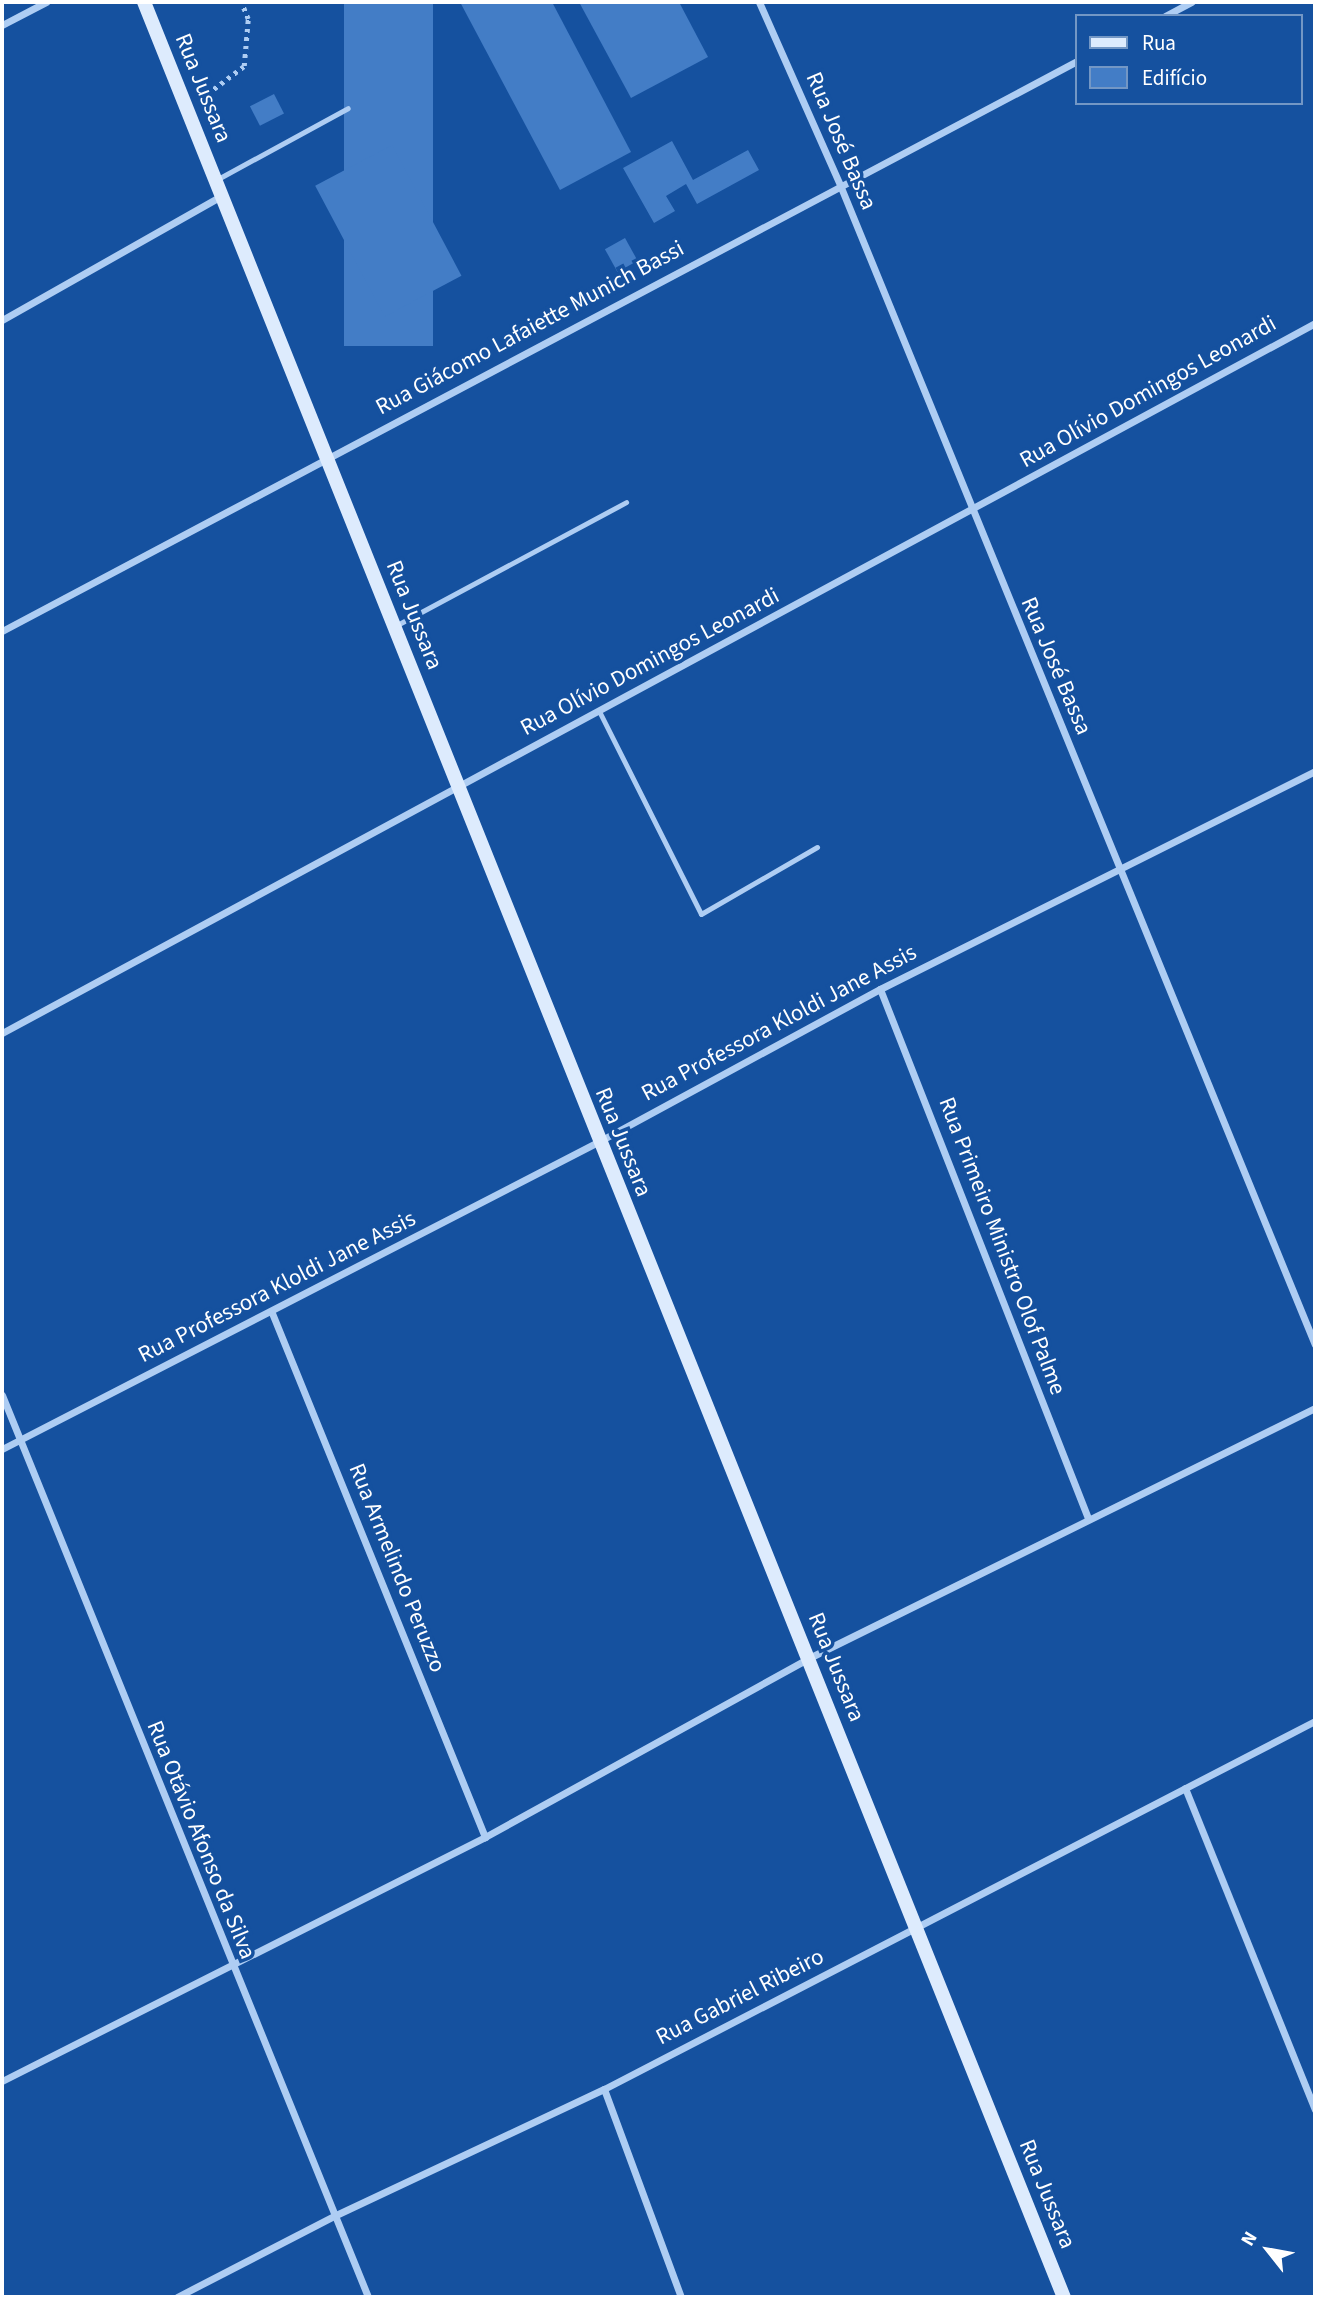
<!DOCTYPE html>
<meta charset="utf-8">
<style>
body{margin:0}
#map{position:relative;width:1317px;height:2299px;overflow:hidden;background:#15519f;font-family:"Source Sans 3",sans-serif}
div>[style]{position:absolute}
.building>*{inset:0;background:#437dc6;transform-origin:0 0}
.path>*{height:4.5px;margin-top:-2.25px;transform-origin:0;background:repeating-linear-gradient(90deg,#aecdf3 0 3.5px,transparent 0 8.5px)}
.lane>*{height:5px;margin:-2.5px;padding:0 2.5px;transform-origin:2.5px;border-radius:2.5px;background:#aecdf3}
.street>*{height:7px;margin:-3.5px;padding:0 3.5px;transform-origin:3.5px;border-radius:3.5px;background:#aecdf3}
.secondary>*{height:14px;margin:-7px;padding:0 7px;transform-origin:7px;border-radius:7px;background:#ddebfd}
span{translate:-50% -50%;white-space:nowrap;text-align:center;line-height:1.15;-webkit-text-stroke:7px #15519f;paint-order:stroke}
.street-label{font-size:23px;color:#fff}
.frame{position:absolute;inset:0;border:4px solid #fff;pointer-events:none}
.legend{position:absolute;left:1075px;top:14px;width:228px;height:91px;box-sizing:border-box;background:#15519f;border:2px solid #7397c5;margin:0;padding:9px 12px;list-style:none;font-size:21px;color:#fff}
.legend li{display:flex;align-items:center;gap:14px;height:35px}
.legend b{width:35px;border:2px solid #7397c5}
.north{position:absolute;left:1233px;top:2215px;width:70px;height:70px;-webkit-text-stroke:5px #15519f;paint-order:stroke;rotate:301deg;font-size:19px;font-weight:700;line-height:28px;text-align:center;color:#fff}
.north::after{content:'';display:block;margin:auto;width:24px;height:32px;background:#fff;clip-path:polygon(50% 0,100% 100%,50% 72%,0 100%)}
</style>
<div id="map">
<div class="building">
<div style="left:344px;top:2px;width:89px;height:344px"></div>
<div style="clip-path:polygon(460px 2px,552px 2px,631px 152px,560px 190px)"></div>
<div style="clip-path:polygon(579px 2px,679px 2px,708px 57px,631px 98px)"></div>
<div style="left:274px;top:94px;width:22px;height:27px;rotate:63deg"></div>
<div style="clip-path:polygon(672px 141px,693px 180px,748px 150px,759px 170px,697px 204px,686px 184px,666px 196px,675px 211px,654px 223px,623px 168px)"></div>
<div style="left:392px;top:145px;width:148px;height:87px;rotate:62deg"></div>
<div style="left:625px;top:238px;width:26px;height:23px;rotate:61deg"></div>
</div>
<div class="path">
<div style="left:207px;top:94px;width:46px;rotate:-37.1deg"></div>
<div style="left:244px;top:66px;width:47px;rotate:-85.1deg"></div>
<div style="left:248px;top:19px;width:18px;rotate:-112deg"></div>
</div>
<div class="lane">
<div style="left:216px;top:180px;width:150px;rotate:-28.6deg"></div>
<div style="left:397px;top:625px;width:260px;rotate:-28.2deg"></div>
<div style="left:599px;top:711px;width:227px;rotate:63.3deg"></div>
<div style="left:701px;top:914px;width:134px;rotate:-30deg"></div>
</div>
<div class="street">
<div style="left:759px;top:2px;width:200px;rotate:66.1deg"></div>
<div style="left:840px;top:185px;width:1253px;rotate:67.73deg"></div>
<div style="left:1165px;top:16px;width:30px;rotate:-28deg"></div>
<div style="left:2px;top:25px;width:50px;rotate:-27.6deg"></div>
<div style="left:2px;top:320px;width:252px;rotate:-29.5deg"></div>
<div style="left:2px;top:631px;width:1217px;rotate:-27.93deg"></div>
<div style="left:880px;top:989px;width:568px;rotate:68.54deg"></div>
<div style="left:2px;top:1033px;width:1493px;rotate:-28.4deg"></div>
<div style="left:272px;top:1313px;width:566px;rotate:67.88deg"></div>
<div style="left:2px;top:1395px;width:973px;rotate:67.91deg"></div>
<div style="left:2px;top:1449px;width:670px;rotate:-27.25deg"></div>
<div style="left:598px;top:1142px;width:321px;rotate:-28.5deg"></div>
<div style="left:880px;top:989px;width:487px;rotate:-26.6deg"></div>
<div style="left:1185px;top:1788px;width:347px;rotate:68deg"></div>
<div style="left:2px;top:2081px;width:541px;rotate:-26.8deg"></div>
<div style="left:485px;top:1837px;width:370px;rotate:-28.9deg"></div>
<div style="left:809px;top:1658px;width:564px;rotate:-26.29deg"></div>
<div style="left:604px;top:2089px;width:222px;rotate:69.7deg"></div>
<div style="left:177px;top:2297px;width:179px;rotate:-27.3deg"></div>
<div style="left:336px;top:2215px;width:296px;rotate:-25.2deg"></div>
<div style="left:604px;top:2089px;width:801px;rotate:-27.37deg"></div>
</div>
<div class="secondary">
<div style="left:144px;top:2px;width:2473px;rotate:68.16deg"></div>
</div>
<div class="street-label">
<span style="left:203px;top:88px;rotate:68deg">Rua Jussara</span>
<span style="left:841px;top:141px;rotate:67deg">Rua José Bassa</span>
<span style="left:530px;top:328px;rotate:-28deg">Rua Giácomo Lafaiette Munich Bassi</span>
<span style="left:1148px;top:392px;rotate:-29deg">Rua Olívio Domingos Leonardi</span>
<span style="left:414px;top:615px;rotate:68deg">Rua Jussara</span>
<span style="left:650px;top:662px;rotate:-28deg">Rua Olívio Domingos Leonardi</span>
<span style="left:1056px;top:666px;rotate:67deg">Rua José Bassa</span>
<span style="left:779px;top:1023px;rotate:-28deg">Rua Professora Kloldi Jane Assis</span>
<span style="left:623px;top:1142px;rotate:68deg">Rua Jussara</span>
<span style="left:1002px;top:1246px;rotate:69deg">Rua Primeiro Ministro Olof Palme</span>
<span style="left:277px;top:1287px;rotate:-27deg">Rua Professora Kloldi Jane Assis</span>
<span style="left:397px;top:1568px;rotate:68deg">Rua Armelindo Peruzzo</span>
<span style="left:836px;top:1667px;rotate:68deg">Rua Jussara</span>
<span style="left:201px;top:1840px;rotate:68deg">Rua Otávio Afonso da Silva</span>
<span style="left:740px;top:1997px;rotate:-27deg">Rua Gabriel Ribeiro</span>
<span style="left:1047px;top:2194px;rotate:68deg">Rua Jussara</span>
</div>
<div class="frame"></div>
<ul class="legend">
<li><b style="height:9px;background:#ddebfd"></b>Rua</li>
<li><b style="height:19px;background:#437dc6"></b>Edifício</li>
</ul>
<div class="north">N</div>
</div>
